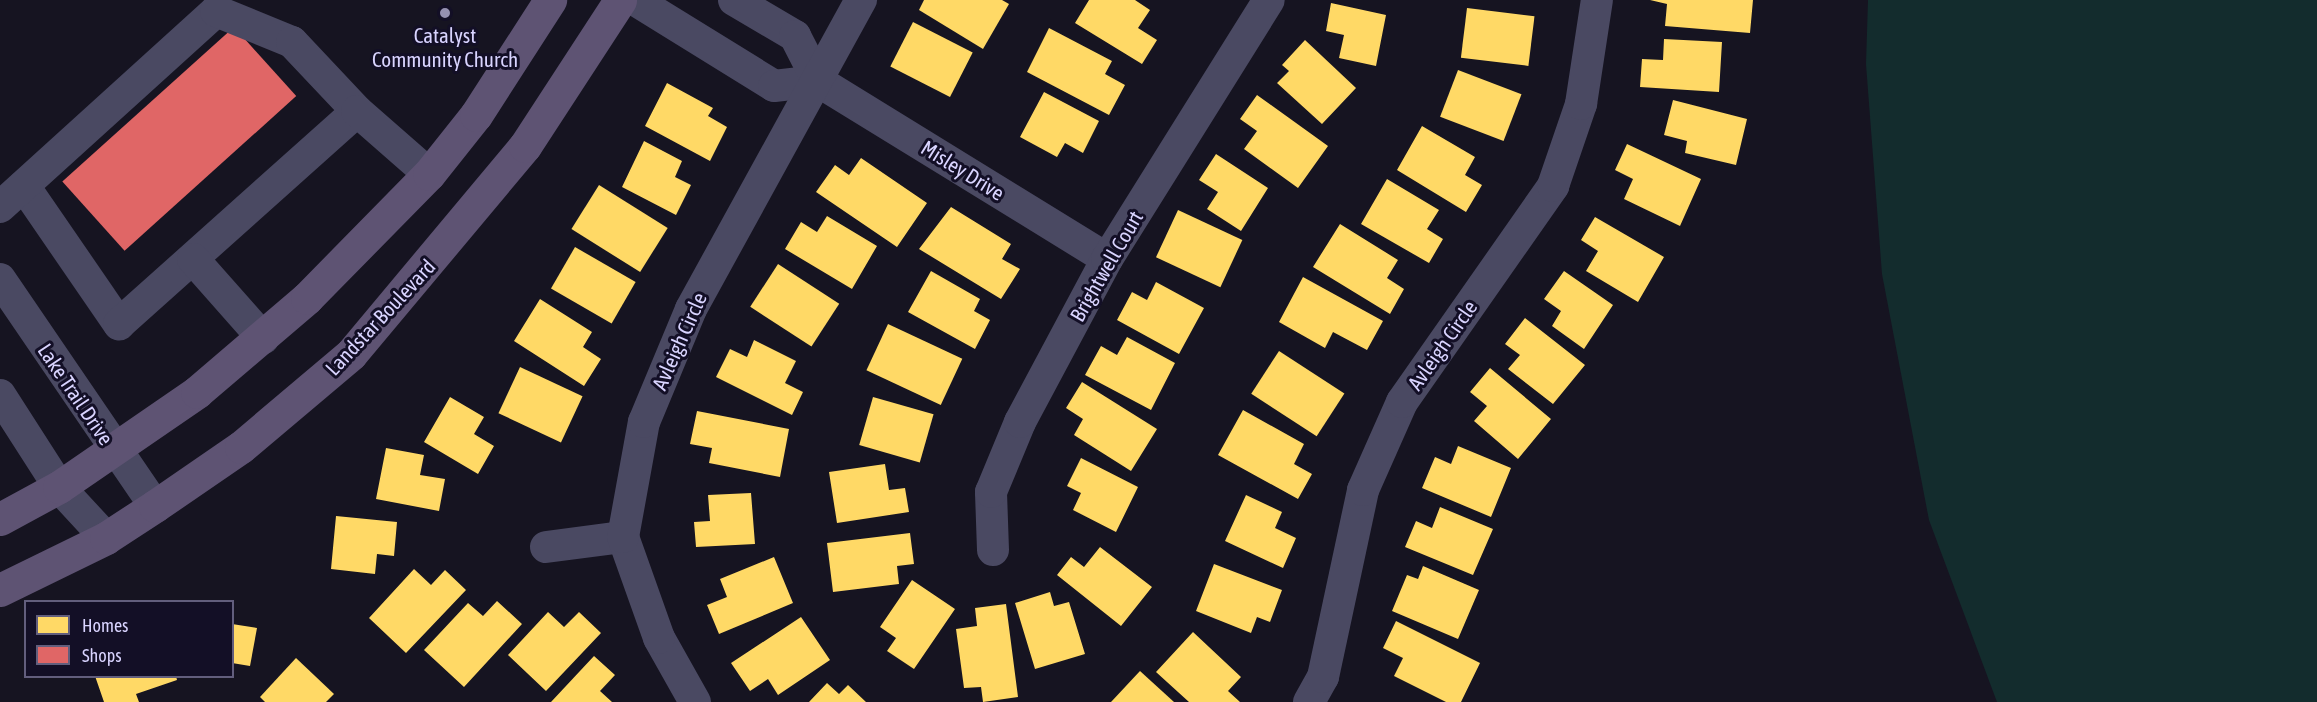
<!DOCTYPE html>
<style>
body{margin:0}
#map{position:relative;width:2317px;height:702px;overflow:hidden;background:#161421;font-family:"Asap Condensed",sans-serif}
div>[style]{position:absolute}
.green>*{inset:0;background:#132c2d}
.homes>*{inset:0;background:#ffd966;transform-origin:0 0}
.shops>*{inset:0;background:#e06666;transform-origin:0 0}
.minor>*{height:32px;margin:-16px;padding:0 16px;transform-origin:16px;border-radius:16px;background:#4a4962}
.major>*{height:33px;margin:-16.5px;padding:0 16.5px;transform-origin:16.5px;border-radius:16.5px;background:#5e5373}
.dots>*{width:16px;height:16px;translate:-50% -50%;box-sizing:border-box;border:3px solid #130f26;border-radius:50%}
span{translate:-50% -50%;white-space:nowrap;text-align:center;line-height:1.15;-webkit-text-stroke:6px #130f26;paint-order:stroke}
.poi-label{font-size:21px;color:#d9d4ff}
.street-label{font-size:21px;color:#d9d4ff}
.legend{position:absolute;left:24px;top:600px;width:210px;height:78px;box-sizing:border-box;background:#130f26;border:2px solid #625e7d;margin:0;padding:8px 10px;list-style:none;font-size:18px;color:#d9d4ff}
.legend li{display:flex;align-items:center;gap:12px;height:30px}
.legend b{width:30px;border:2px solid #625e7d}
</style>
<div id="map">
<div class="green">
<div style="clip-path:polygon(1868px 0,2317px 0,2317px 702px,1997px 702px,1929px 520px,1882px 274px,1866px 64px)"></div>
</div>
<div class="homes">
<div style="clip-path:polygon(924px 0,1002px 0,1009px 4px,983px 49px,919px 10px)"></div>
<div style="clip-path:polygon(1089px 0,1135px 0,1150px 10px,1138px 28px,1157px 40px,1142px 64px,1075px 23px)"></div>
<div style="clip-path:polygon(1650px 0,1753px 0,1750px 33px,1665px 26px,1667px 4px)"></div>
<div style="clip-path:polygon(1331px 3px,1386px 15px,1376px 66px,1339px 58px,1344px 35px,1326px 31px)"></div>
<div style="left:1467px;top:8px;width:68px;height:50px;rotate:7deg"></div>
<div style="left:913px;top:22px;width:67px;height:50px;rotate:27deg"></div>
<div style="clip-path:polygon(1049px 28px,1112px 61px,1105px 74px,1125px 85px,1109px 115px,1027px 72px)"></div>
<div style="clip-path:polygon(1664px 39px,1722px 42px,1719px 92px,1640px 87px,1642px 59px,1663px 60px)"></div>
<div style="clip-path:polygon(1305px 40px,1356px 88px,1322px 124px,1277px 83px,1289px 71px,1282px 65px)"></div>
<div style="left:1458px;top:70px;width:68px;height:50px;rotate:21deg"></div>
<div style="clip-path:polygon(667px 83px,713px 108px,708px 116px,727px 127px,710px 161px,645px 126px)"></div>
<div style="clip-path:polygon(1044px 92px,1099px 121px,1083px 153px,1065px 143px,1057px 157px,1020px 137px)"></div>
<div style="clip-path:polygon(1257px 95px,1328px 146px,1298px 188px,1244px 149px,1257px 131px,1240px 119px)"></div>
<div style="clip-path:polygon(1673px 100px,1747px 119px,1736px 165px,1685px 153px,1687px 141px,1664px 135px)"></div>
<div style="clip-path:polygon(1422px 126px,1475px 157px,1465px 175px,1482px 185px,1466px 212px,1397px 170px)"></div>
<div style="clip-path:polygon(644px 141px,682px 161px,675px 177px,691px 185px,676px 215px,622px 187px)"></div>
<div style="clip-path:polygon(1627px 144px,1701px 179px,1680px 226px,1624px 199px,1633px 179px,1615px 170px)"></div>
<div style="clip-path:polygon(1216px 154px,1268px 188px,1241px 231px,1207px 209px,1218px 192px,1199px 180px)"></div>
<div style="clip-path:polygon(861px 158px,927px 203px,897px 247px,816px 192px,835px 165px,849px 175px)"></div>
<div style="clip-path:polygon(1387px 179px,1439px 210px,1427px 229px,1443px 239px,1429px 263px,1361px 224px)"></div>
<div style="left:599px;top:185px;width:81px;height:52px;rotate:32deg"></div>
<div style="clip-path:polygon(951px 207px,1011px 244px,1002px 259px,1020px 269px,1001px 299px,919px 249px)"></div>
<div style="left:1178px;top:210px;width:71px;height:52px;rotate:25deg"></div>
<div style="clip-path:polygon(827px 216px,877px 246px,852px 289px,785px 249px,801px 222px,817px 232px)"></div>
<div style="clip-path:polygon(1595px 217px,1664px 257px,1638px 302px,1586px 271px,1598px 251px,1581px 240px)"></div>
<div style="clip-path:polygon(1340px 224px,1398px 260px,1387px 278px,1404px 289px,1390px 314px,1313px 267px)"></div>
<div style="left:575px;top:247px;width:70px;height:48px;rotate:30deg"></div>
<div style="left:778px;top:264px;width:73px;height:51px;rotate:33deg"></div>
<div style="clip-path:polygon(931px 271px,980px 299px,974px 311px,990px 320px,975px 349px,908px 312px)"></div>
<div style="clip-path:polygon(1564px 271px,1613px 305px,1584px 349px,1552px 326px,1561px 311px,1544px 299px)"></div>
<div style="clip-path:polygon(1303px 277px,1383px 321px,1367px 350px,1333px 332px,1325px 348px,1279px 322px)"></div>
<div style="clip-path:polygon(1156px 282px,1204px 308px,1179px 354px,1117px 320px,1132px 292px,1147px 300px)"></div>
<div style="clip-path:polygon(540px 299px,592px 332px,583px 347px,601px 359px,584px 386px,514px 341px)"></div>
<div style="clip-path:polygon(1525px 318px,1585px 365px,1553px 404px,1508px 369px,1520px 355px,1505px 344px)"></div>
<div style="left:888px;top:324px;width:82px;height:51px;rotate:25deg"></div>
<div style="clip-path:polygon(1127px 337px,1175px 363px,1151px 410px,1085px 375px,1101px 346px,1117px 355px)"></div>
<div style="clip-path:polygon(754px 340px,796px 361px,785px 383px,803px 392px,792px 415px,716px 377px,730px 349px,747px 357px)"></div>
<div style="left:1279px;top:351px;width:78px;height:51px;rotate:33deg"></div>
<div style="left:520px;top:367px;width:69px;height:51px;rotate:25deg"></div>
<div style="clip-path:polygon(1490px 368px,1551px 419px,1518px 459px,1474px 421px,1487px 406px,1470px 392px)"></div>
<div style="clip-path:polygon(1082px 382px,1157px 429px,1131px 471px,1074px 435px,1083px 419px,1066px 408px)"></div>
<div style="clip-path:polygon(450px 397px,484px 417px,474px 434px,494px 446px,478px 474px,424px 442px)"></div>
<div style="left:873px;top:397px;width:63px;height:50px;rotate:16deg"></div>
<div style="clip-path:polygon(1243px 410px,1304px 444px,1294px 464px,1312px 474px,1298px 499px,1218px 455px)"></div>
<div style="clip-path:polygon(697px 411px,789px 429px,780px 477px,709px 463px,712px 448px,690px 444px)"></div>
<div style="clip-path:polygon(1458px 446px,1511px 468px,1491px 517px,1422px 488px,1435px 457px,1451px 464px)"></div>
<div style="clip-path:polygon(386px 448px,424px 455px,420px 475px,445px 479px,439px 511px,376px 499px)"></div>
<div style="clip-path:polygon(1081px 458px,1138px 487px,1116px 532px,1073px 510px,1081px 493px,1067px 486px)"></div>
<div style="clip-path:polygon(885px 464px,889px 490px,905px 488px,909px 512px,837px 523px,829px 472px)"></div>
<div style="clip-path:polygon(751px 493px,755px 544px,696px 547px,694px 522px,710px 521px,708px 495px)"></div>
<div style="clip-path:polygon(1246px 495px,1282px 512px,1275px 528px,1296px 538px,1283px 568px,1225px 541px)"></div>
<div style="clip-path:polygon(1440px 507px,1493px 529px,1473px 575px,1405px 547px,1416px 521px,1432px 528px)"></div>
<div style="clip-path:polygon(336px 516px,397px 522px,394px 556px,377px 554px,375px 574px,331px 569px)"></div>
<div style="clip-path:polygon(910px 533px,914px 564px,897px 566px,899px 584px,833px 592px,827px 543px)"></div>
<div style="clip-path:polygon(1100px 547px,1152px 587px,1121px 626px,1057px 575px,1071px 557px,1084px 567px)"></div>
<div style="clip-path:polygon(774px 557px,793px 603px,719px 634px,707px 605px,727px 597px,720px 579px)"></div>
<div style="clip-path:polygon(1214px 564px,1282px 590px,1270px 622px,1257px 617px,1251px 633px,1196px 611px)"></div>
<div style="clip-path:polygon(1423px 566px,1479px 590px,1458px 639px,1392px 611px,1407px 575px,1418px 579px)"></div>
<div style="clip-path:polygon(414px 569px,431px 585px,445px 570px,466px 590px,406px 653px,369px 618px)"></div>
<div style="clip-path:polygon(912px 580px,955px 609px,914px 669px,887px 651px,896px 638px,880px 627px)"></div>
<div style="clip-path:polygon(1050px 592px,1054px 606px,1069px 602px,1085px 654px,1035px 669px,1015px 603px)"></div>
<div style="clip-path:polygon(497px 601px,522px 624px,464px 687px,424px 650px,468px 603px,483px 616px)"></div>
<div style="clip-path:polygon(1006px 604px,1018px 697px,983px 702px,981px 687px,964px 688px,956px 629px,977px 626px,975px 608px)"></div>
<div style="clip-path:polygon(548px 612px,564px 627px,579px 612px,601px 633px,546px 691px,508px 655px)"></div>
<div style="clip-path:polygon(801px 617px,830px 660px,778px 695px,768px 679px,750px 691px,731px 663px)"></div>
<div style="clip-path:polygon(1396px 621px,1480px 663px,1461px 702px,1446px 702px,1394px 676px,1403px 658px,1383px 648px)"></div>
<div style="clip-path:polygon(232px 624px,257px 628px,250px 666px,232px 663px)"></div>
<div style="clip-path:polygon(1193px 632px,1241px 677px,1228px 691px,1240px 702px,1189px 702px,1156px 672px)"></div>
<div style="clip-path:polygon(594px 656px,615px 675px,600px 691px,612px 702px,551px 702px)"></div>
<div style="clip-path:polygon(296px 658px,334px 694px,326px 702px,265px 702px,260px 697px)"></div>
<div style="clip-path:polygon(1140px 671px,1174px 702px,1111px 702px)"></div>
<div style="clip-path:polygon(95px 676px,176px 676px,177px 680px,136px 694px,139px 702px,104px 702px)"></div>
<div style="clip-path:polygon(827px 683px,839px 694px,848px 685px,866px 702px,809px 702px)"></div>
</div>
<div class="shops">
<div style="left:234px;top:27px;width:93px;height:231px;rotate:48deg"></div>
</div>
<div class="minor">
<div style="left:635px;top:0;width:163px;rotate:31.7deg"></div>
<div style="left:774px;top:86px;width:44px;rotate:-6.5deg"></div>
<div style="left:734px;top:0;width:71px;rotate:30.5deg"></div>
<div style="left:795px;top:36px;width:51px;rotate:62.9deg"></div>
<div style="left:818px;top:81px;width:339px;rotate:31.6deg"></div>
<div style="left:24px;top:186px;width:168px;rotate:55.5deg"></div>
<div style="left:119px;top:324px;width:319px;rotate:-41.8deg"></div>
<div style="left:0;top:207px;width:292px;rotate:-42.2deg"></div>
<div style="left:216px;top:11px;width:82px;rotate:22.2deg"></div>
<div style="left:292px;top:42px;width:95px;rotate:46.7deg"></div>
<div style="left:357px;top:111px;width:96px;rotate:41.2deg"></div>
<div style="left:193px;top:259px;width:106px;rotate:48.5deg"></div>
<div style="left:0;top:279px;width:275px;rotate:55.7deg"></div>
<div style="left:0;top:395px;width:109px;rotate:57.3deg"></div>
<div style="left:59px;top:487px;width:69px;rotate:47.3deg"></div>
<div style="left:546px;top:547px;width:78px;rotate:-7.4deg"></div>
<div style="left:993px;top:550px;width:58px;rotate:-92deg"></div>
<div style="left:991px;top:492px;width:76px;rotate:-67.5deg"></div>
<div style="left:1020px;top:422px;width:185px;rotate:-61.9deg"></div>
<div style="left:1107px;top:259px;width:305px;rotate:-58deg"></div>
<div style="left:695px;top:702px;width:73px;rotate:-119.4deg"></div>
<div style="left:659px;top:638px;width:107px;rotate:-109.6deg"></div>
<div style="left:623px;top:537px;width:117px;rotate:-79.7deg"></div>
<div style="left:644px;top:422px;width:122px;rotate:-67.4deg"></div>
<div style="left:691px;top:309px;width:353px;rotate:-61.2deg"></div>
<div style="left:1309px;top:702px;width:29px;rotate:-61deg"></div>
<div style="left:1323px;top:677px;width:191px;rotate:-77.9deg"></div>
<div style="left:1363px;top:490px;width:96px;rotate:-66.1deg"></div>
<div style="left:1402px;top:402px;width:264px;rotate:-55deg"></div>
<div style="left:1553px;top:186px;width:87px;rotate:-71.1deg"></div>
<div style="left:1581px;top:104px;width:105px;rotate:-81.3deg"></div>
</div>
<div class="major">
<div style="left:0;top:519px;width:67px;rotate:-28.5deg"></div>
<div style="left:59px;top:487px;width:168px;rotate:-34.5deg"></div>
<div style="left:197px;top:392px;width:145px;rotate:-40.5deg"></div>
<div style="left:307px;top:298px;width:174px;rotate:-45.5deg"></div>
<div style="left:429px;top:174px;width:75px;rotate:-51.5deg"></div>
<div style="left:476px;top:115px;width:137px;rotate:-57.2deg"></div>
<div style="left:0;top:590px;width:118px;rotate:-26.1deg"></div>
<div style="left:106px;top:538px;width:59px;rotate:-33.1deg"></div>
<div style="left:155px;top:506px;width:104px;rotate:-34.5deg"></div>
<div style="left:241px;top:447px;width:144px;rotate:-40.2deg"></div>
<div style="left:351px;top:354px;width:271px;rotate:-50.1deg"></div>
<div style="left:525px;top:146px;width:174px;rotate:-56.9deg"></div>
</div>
<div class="dots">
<div style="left:445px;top:13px;background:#9591b1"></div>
</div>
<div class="poi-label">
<span style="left:445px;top:47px">Catalyst<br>Community Church</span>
</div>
<div class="street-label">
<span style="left:963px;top:170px;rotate:32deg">Misley Drive</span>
<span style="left:1106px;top:266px;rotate:-60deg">Brightwell Court</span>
<span style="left:380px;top:317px;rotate:-47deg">Landstar Boulevard</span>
<span style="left:679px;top:341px;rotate:-66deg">Avleigh Circle</span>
<span style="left:1442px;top:345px;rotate:-55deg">Avleigh Circle</span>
<span style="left:76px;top:394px;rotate:56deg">Lake Trail Drive</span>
</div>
<ul class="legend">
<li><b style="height:16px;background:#ffd966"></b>Homes</li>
<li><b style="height:16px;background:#e06666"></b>Shops</li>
</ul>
</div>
